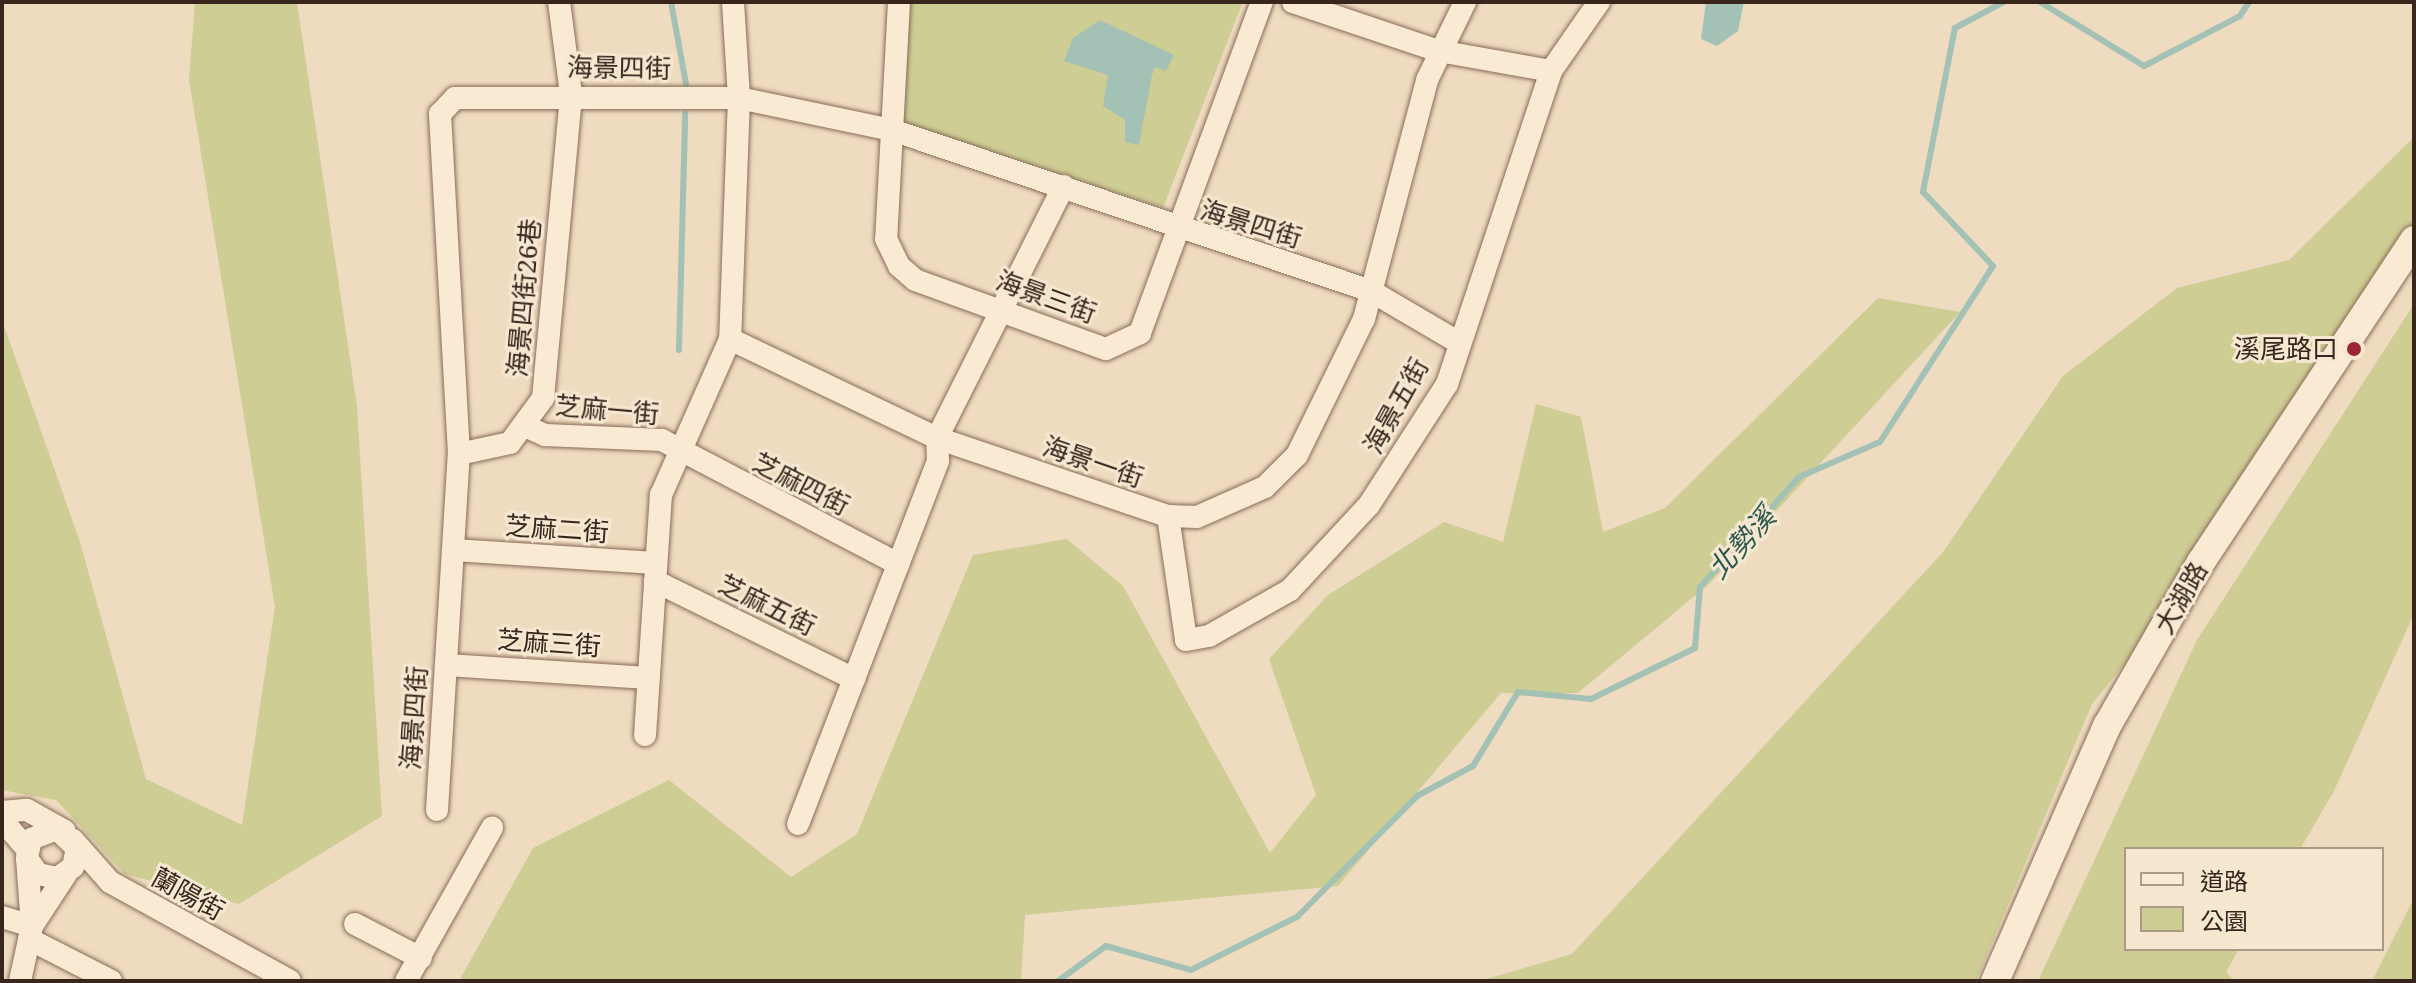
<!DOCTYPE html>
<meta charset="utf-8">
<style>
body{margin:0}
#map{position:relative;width:2416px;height:983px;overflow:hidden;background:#efdbc0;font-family:"Noto Serif","Noto Sans TC",serif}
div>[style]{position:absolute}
.green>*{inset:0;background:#cdcd94}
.water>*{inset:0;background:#a3c1b5}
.stream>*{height:6px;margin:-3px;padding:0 3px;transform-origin:3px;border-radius:3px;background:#a3c1b5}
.roads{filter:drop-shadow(0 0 2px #896c58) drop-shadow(0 0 2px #896c58)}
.minor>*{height:22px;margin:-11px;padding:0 11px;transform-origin:11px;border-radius:11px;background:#faead4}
.tertiary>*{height:28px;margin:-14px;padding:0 14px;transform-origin:14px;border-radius:14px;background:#faead4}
.dots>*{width:22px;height:22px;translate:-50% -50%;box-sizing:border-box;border:4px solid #f6e7d0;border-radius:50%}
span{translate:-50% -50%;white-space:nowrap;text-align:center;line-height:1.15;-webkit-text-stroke:6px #f6e7d0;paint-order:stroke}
.street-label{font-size:26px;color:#38261d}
.poi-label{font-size:26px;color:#38261d}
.right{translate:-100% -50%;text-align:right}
.water-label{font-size:28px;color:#2b5850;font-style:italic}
.frame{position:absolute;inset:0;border:4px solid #38261d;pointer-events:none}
.legend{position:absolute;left:2124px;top:847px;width:260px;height:104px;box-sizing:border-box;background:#f6e7d0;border:2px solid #aa9a88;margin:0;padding:10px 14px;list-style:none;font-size:24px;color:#38261d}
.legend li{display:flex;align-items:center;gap:16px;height:40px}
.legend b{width:40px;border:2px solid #aa9a88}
</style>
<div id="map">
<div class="green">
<div style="clip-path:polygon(195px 2px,297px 2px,357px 406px,382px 816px,239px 904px,125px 874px,56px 800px,2px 790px,2px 320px,80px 542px,146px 779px,242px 825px,275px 607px,189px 80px)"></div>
<div style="clip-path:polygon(910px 2px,1236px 2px,1242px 4px,1163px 208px,900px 121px)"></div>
<div style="clip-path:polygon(2414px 137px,2414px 227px,2152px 630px,2092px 704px,1976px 981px,1480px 981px,1572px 954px,1943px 552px,2063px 376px,2177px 288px,2289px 260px)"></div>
<div style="clip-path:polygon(1878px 298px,1960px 312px,1709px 584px,1578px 693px,1501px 693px,1338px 886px,1025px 915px,1021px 981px,459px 981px,533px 848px,669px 780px,791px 877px,857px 834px,973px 555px,1067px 539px,1123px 586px,1270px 853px,1316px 795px,1269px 659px,1328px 595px,1444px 522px,1503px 542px,1536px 404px,1581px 417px,1603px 532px,1665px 508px)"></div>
<div style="clip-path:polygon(2414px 304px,2414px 614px,2334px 791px,2300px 849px,2126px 849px,2126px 949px,2239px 949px,2226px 972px,2235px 981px,2038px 981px,2197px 640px)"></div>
<div style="clip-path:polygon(2414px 898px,2414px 981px,2372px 981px)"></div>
</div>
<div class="water">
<div style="clip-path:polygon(1706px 2px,1744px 2px,1738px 31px,1717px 46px,1701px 39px)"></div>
<div style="clip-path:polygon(1100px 20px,1174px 55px,1166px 71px,1155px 67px,1152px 75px,1139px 145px,1125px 142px,1125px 120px,1103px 106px,1108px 75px,1064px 61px,1073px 38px)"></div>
</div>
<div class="stream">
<div style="left:671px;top:2px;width:83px;rotate:79.6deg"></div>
<div style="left:2040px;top:2px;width:122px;rotate:31.6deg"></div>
<div style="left:2144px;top:66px;width:108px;rotate:-27.5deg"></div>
<div style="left:2240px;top:16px;width:17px;rotate:-57deg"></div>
<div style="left:679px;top:350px;width:236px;rotate:-88.5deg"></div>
<div style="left:1058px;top:981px;width:59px;rotate:-36.1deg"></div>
<div style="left:1106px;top:946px;width:88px;rotate:15.8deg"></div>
<div style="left:1191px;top:970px;width:119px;rotate:-26.6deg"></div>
<div style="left:1297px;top:917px;width:170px;rotate:-45.2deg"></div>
<div style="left:1417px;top:796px;width:64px;rotate:-28.2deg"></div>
<div style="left:1473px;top:766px;width:87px;rotate:-58.7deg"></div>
<div style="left:1518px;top:692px;width:73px;rotate:5.5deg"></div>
<div style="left:1591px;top:699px;width:116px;rotate:-26.1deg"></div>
<div style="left:1695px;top:648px;width:61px;rotate:-85.3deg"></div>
<div style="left:1700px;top:587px;width:148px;rotate:-48deg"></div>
<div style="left:1799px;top:477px;width:88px;rotate:-23.4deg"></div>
<div style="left:1880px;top:442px;width:209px;rotate:-57.3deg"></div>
<div style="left:1993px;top:266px;width:102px;rotate:-133.4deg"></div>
<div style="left:1923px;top:192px;width:167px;rotate:-79deg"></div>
<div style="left:1955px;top:28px;width:55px;rotate:-28deg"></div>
</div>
<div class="roads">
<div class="minor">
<div style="left:733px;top:2px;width:96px;rotate:86.4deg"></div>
<div style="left:739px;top:98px;width:241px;rotate:92.1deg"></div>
<div style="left:730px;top:339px;width:229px;rotate:25.6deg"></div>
<div style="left:937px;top:438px;width:244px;rotate:18.7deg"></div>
<div style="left:1168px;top:516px;width:29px;rotate:2deg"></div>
<div style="left:1197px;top:517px;width:74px;rotate:-23.8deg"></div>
<div style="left:1265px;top:487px;width:45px;rotate:-45deg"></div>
<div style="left:1297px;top:455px;width:152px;rotate:-63.8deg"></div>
<div style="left:1364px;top:319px;width:247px;rotate:-75.2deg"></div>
<div style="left:1427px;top:80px;width:87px;rotate:-64deg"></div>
<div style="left:899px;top:2px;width:237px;rotate:93.1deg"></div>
<div style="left:886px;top:239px;width:30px;rotate:64deg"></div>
<div style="left:899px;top:266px;width:21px;rotate:41deg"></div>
<div style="left:915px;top:280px;width:203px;rotate:19.9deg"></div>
<div style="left:1106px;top:349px;width:38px;rotate:-25deg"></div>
<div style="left:1140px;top:333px;width:353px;rotate:-69.8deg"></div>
<div style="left:1293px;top:2px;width:154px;rotate:18.6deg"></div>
<div style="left:1439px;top:51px;width:114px;rotate:10.1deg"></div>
<div style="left:527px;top:427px;width:20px;rotate:24deg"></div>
<div style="left:545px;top:435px;width:117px;rotate:2.4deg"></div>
<div style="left:662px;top:440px;width:267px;rotate:27.7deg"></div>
<div style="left:459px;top:454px;width:52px;rotate:-12.2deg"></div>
<div style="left:510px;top:443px;width:56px;rotate:-53.7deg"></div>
<div style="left:543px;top:398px;width:305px;rotate:-84.7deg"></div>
<div style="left:571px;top:94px;width:93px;rotate:-97.4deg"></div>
<div style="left:1168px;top:516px;width:125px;rotate:81.7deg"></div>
<div style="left:1186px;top:640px;width:23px;rotate:-10deg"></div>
<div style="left:1209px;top:636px;width:93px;rotate:-29.6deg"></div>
<div style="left:1290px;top:590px;width:116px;rotate:-47.1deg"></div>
<div style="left:1369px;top:505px;width:144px;rotate:-57.2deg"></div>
<div style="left:1447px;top:384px;width:330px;rotate:-71.6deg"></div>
<div style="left:1551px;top:71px;width:84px;rotate:-55.2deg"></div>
<div style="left:453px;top:550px;width:203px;rotate:3.7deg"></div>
<div style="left:655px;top:581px;width:222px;rotate:26.2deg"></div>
<div style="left:446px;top:665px;width:203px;rotate:3.7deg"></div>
<div style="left:645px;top:735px;width:241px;rotate:-86.2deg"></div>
<div style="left:661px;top:495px;width:171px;rotate:-66.1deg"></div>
<div style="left:437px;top:810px;width:357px;rotate:-86.5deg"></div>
<div style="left:459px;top:454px;width:341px;rotate:-93.2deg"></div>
<div style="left:440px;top:114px;width:22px;rotate:-47deg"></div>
<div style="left:455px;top:98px;width:284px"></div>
<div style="left:739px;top:98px;width:156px;rotate:11.8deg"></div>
<div style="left:892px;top:130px;width:505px;rotate:18.58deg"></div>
<div style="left:1371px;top:291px;width:101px;rotate:30.4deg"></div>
<div style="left:2px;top:812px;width:25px;rotate:-5deg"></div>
<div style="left:27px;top:810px;width:43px;rotate:28.9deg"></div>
<div style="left:2px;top:820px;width:38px;rotate:49deg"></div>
<div style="left:798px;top:824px;width:389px;rotate:-68.9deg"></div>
<div style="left:938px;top:461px;width:23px;rotate:-92deg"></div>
<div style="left:937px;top:438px;width:282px;rotate:-63.3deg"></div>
<div style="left:73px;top:840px;width:56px;rotate:48.6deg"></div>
<div style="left:110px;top:882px;width:205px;rotate:28.8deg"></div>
<div style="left:2px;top:917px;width:31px;rotate:17deg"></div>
<div style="left:355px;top:924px;width:74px;rotate:27.3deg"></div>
<div style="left:32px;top:926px;width:62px;rotate:-56.8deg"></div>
<div style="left:29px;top:939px;width:92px;rotate:27.1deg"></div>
<div style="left:20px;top:981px;width:56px;rotate:-77.7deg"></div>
<div style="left:32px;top:926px;width:68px;rotate:-94.2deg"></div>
<div style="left:27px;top:858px;width:19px;rotate:-78deg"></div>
<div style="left:31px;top:839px;width:28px;rotate:-21deg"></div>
<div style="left:57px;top:829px;width:28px;rotate:44deg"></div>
<div style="left:77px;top:848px;width:19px;rotate:102deg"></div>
<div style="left:73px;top:867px;width:19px;rotate:145deg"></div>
<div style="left:57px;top:878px;width:19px;rotate:-168deg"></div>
<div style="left:38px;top:874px;width:19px;rotate:-125deg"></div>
<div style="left:406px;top:981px;width:176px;rotate:-60.7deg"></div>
</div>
<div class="tertiary">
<div style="left:1995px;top:981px;width:279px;rotate:-66.3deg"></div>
<div style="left:2107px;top:726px;width:189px;rotate:-60.2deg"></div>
<div style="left:2201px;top:562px;width:386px;rotate:-56.5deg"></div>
</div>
</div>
<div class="dots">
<div style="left:2354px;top:349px;background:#9a2635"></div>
</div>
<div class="street-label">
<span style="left:619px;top:68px;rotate:1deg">海景四街</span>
<span style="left:1251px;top:224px;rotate:17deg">海景四街</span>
<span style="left:1046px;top:297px;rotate:20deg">海景三街</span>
<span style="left:524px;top:298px;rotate:-85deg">海景四街26巷</span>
<span style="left:1396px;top:406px;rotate:-61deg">海景五街</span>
<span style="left:607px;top:410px;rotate:5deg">芝麻一街</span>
<span style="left:1093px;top:462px;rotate:19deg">海景一街</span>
<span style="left:801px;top:484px;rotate:27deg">芝麻四街</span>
<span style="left:557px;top:529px;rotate:4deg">芝麻二街</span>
<span style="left:2181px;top:598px;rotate:-60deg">大湖路</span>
<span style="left:767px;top:605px;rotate:26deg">芝麻五街</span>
<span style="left:549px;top:643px;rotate:4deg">芝麻三街</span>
<span style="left:414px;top:718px;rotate:-86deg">海景四街</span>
<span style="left:188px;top:894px;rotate:29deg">蘭陽街</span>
</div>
<div class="poi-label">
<span class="right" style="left:2338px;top:349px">溪尾路口</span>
</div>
<div class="water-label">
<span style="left:1741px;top:542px;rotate:-48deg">北勢溪</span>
</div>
<div class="frame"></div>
<ul class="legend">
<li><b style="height:10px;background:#faead4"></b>道路</li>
<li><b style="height:22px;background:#cdcd94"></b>公園</li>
</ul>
</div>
